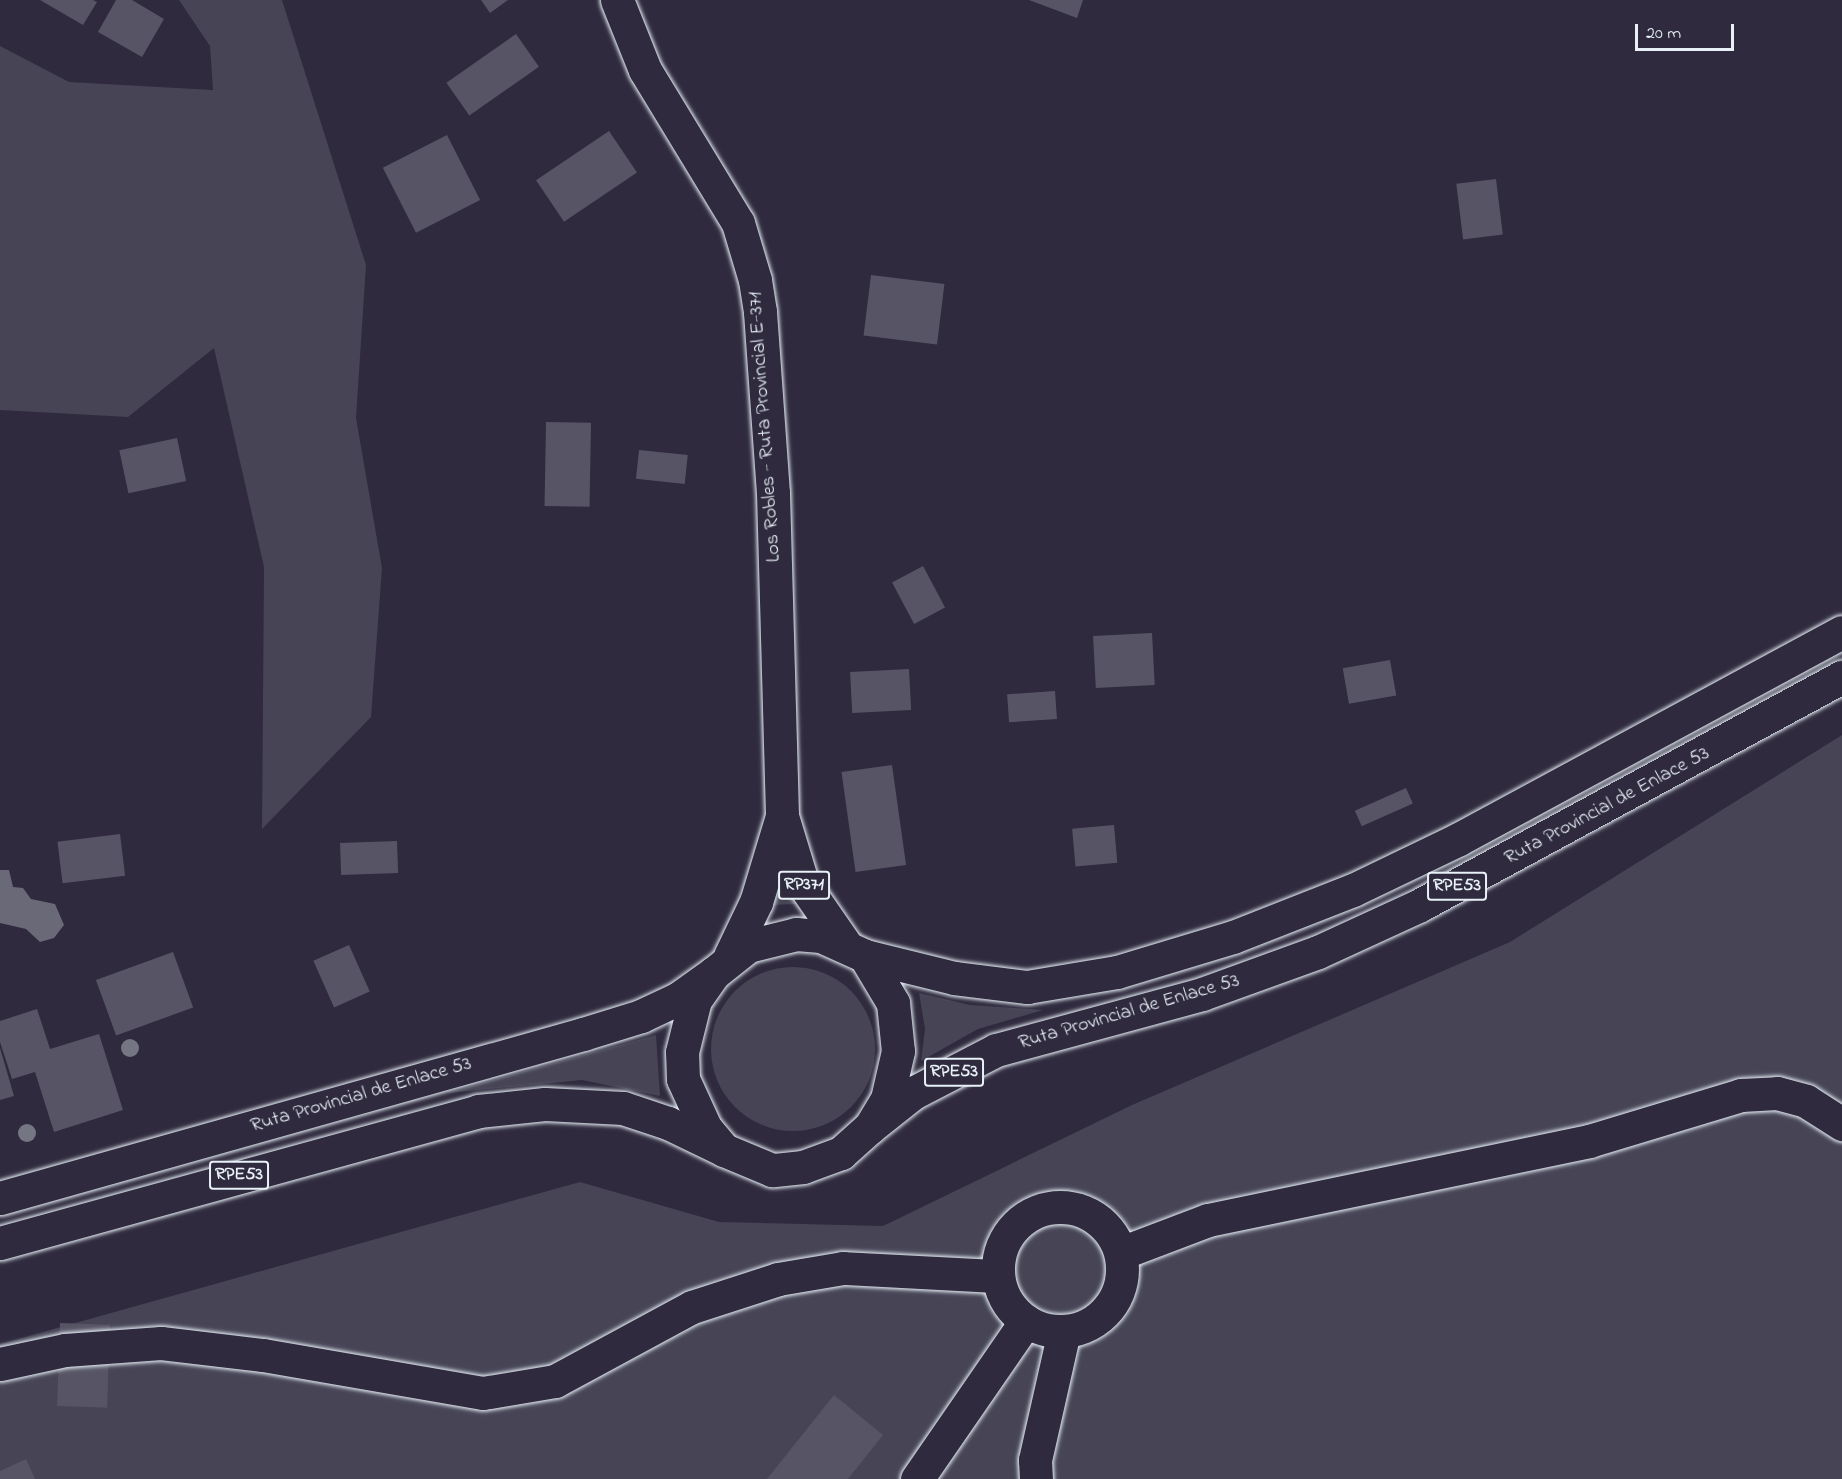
<!DOCTYPE html>
<style>
body{margin:0}
#map{position:relative;width:1842px;height:1479px;overflow:hidden;background:#2f2a3d;font-family:"Indie Flower",sans-serif}
div>[style]{position:absolute}
.green>*{inset:0;background:#464455}
.round{border-radius:50%}
.water>*{inset:0;background:#696978}
.building>*{inset:0;background:#575565;transform-origin:0 0}
.roads{filter:drop-shadow(0 0 2px #e8f1f8) drop-shadow(0 0 2px #e8f1f8)}
.minor>*{height:33px;margin:-16.5px;padding:0 16.5px;transform-origin:16.5px;border-radius:16.5px;background:#2f2a3d}
.minor>.ring{margin:-16.5px;padding:0;box-sizing:content-box;background:none;border:33px solid #2f2a3d;border-radius:50%}
.secondary>*{height:33px;margin:-16.5px;padding:0 16.5px;transform-origin:16.5px;border-radius:16.5px;background:#2f2a3d}
.primary>*{height:33px;margin:-16.5px;padding:0 16.5px;transform-origin:16.5px;border-radius:16.5px;background:#2f2a3d}
.trees>*{width:18px;height:18px;margin:-9px;border-radius:50%;background:#757684}
span{translate:-50% -50%;white-space:nowrap;text-align:center;line-height:1.15;-webkit-text-stroke:5px #2f2a3d;paint-order:stroke}
.shield-label span{padding:2px 4px;background:#2f2a3d;border:2px solid;border-radius:4px;-webkit-text-stroke-width:0}
.shield-label{font-size:18px;color:#e8f1f8;font-weight:700}
.street-label{font-size:20px;color:#e8f1f8}
.scale{position:absolute;left:1635px;top:24px;width:99px;height:27px;box-sizing:border-box;border:3px solid #e8f1f8;border-top:0;padding-left:8px;font-size:18px;line-height:21px;white-space:nowrap;color:#e8f1f8;-webkit-text-stroke:4px #2f2a3d;paint-order:stroke}
</style>
<div id="map">
<div class="green">
<div style="clip-path:polygon(179px 0,282px 0,366px 265px,356px 418px,382px 568px,371px 717px,262px 829px,264px 567px,214px 348px,128px 417px,0 410px,0 46px,69px 82px,213px 90px,210px 46px)"></div>
<div style="clip-path:polygon(1842px 735px,1842px 1479px,0 1479px,0 1344px,580px 1182px,719px 1222px,883px 1226px,1132px 1105px,1510px 942px)"></div>
<div style="clip-path:polygon(783px 865px,798px 904px,772px 905px)"></div>
<div class="round" style="left:711px;top:967px;width:164px;height:164px"></div>
<div style="clip-path:polygon(919px 993px,970px 1005px,1043px 1010px,978px 1029px,921px 1061px,925px 1029px)"></div>
<div style="clip-path:polygon(656px 1035px,660px 1096px,582px 1080px,447px 1093px)"></div>
</div>
<div class="water">
<div style="clip-path:polygon(0 870px,9px 870px,13px 887px,23px 888px,31px 899px,55px 904px,64px 925px,54px 938px,40px 942px,26px 929px,0 923px)"></div>
</div>
<div class="building">
<div style="clip-path:polygon(40px 0,93px 0,97px 2px,83px 25px)"></div>
<div style="clip-path:polygon(116px 0,132px 0,164px 19px,142px 57px,98px 32px)"></div>
<div style="clip-path:polygon(481px 0,508px 0,490px 13px)"></div>
<div style="clip-path:polygon(1029px 0,1083px 0,1077px 18px)"></div>
<div style="left:516px;top:34px;width:40px;height:85px;rotate:55deg"></div>
<div style="left:609px;top:131px;width:50px;height:88px;rotate:56deg"></div>
<div style="left:447px;top:135px;width:73px;height:72px;rotate:63deg"></div>
<div style="left:1496px;top:179px;width:56px;height:40px;rotate:83deg"></div>
<div style="left:871px;top:275px;width:74px;height:61px;rotate:7deg"></div>
<div style="left:546px;top:422px;width:45px;height:84px;rotate:1deg"></div>
<div style="left:177px;top:438px;width:44px;height:59px;rotate:78deg"></div>
<div style="left:639px;top:450px;width:49px;height:29px;rotate:6deg"></div>
<div style="left:923px;top:566px;width:47px;height:35px;rotate:62deg"></div>
<div style="left:1152px;top:633px;width:52px;height:59px;rotate:87deg"></div>
<div style="left:1390px;top:660px;width:36px;height:48px;rotate:80deg"></div>
<div style="left:909px;top:669px;width:41px;height:59px;rotate:87deg"></div>
<div style="left:1055px;top:691px;width:28px;height:48px;rotate:86deg"></div>
<div style="left:892px;top:765px;width:101px;height:51px;rotate:82deg"></div>
<div style="left:1406px;top:788px;width:17px;height:56px;rotate:66deg"></div>
<div style="left:1114px;top:825px;width:38px;height:42px;rotate:85deg"></div>
<div style="left:120px;top:834px;width:42px;height:63px;rotate:83deg"></div>
<div style="left:397px;top:841px;width:32px;height:57px;rotate:88deg"></div>
<div style="left:349px;top:945px;width:51px;height:39px;rotate:66deg"></div>
<div style="left:173px;top:952px;width:59px;height:82px;rotate:70deg"></div>
<div style="clip-path:polygon(37px 1009px,50px 1049px,99px 1034px,123px 1110px,54px 1132px,35px 1072px,12px 1079px,0 1042px,0 1021px)"></div>
<div style="clip-path:polygon(0 1048px,14px 1096px,0 1100px)"></div>
<div style="left:60px;top:1323px;width:50px;height:83px;rotate:2deg"></div>
<div style="clip-path:polygon(834px 1395px,883px 1435px,848px 1479px,767px 1479px)"></div>
<div style="clip-path:polygon(26px 1459px,35px 1479px,0 1479px,0 1471px)"></div>
</div>
<div class="roads">
<div class="minor">
<div class="ring" style="left:998px;top:1207px;width:91px;height:91px"></div>
<div style="left:1121px;top:1253px;width:93px;rotate:-20.8deg"></div>
<div style="left:1208px;top:1220px;width:389px;rotate:-11.7deg"></div>
<div style="left:1589px;top:1141px;width:159px;rotate:-16.8deg"></div>
<div style="left:1741px;top:1095px;width:36px;rotate:-3deg"></div>
<div style="left:1777px;top:1093px;width:30px;rotate:15deg"></div>
<div style="left:1806px;top:1101px;width:43px;rotate:32.6deg"></div>
<div style="left:0;top:1364px;width:66px;rotate:-12.2deg"></div>
<div style="left:65px;top:1350px;width:96px;rotate:-4.2deg"></div>
<div style="left:161px;top:1343px;width:103px;rotate:6.7deg"></div>
<div style="left:263px;top:1355px;width:223px;rotate:9.8deg"></div>
<div style="left:483px;top:1393px;width:73px;rotate:-9.5deg"></div>
<div style="left:555px;top:1381px;width:156px;rotate:-28.4deg"></div>
<div style="left:692px;top:1307px;width:90px;rotate:-18deg"></div>
<div style="left:778px;top:1279px;width:66px;rotate:-9.6deg"></div>
<div style="left:843px;top:1268px;width:155px;rotate:3deg"></div>
<div style="left:917px;top:1479px;width:192px;rotate:-55.4deg"></div>
<div style="left:1036px;top:1479px;width:19px;rotate:-93deg"></div>
<div style="left:1035px;top:1460px;width:132px;rotate:-77.3deg"></div>
</div>
<div class="secondary">
<div style="left:617px;top:0;width:75px;rotate:68.2deg"></div>
<div style="left:645px;top:70px;width:179px;rotate:58.7deg"></div>
<div style="left:738px;top:223px;width:59px;rotate:73.4deg"></div>
<div style="left:755px;top:280px;width:32px;rotate:81deg"></div>
<div style="left:760px;top:312px;width:181px;rotate:85.9deg"></div>
<div style="left:773px;top:493px;width:323px;rotate:88.4deg"></div>
<div style="left:782px;top:816px;width:90px;rotate:106.8deg"></div>
<div style="left:756px;top:902px;width:60px;rotate:115.7deg"></div>
</div>
<div class="primary">
<div style="left:782px;top:816px;width:69px;rotate:73.1deg"></div>
<div style="left:802px;top:882px;width:75px;rotate:55.3deg"></div>
<div style="left:796px;top:934px;width:25px;rotate:5deg"></div>
<div style="left:821px;top:936px;width:48px;rotate:24.4deg"></div>
<div style="left:865px;top:956px;width:55px;rotate:59.2deg"></div>
<div style="left:893px;top:1003px;width:48px;rotate:84.1deg"></div>
<div style="left:898px;top:1051px;width:49px;rotate:102.9deg"></div>
<div style="left:887px;top:1099px;width:33px;rotate:121deg"></div>
<div style="left:870px;top:1127px;width:39px;rotate:138deg"></div>
<div style="left:841px;top:1153px;width:40px;rotate:159.8deg"></div>
<div style="left:803px;top:1167px;width:31px;rotate:174deg"></div>
<div style="left:772px;top:1170px;width:52px;rotate:-157.4deg"></div>
<div style="left:724px;top:1150px;width:30px;rotate:-130deg"></div>
<div style="left:705px;top:1127px;width:53px;rotate:-114.6deg"></div>
<div style="left:683px;top:1079px;width:27px;rotate:-92deg"></div>
<div style="left:682px;top:1052px;width:54px;rotate:-76deg"></div>
<div style="left:695px;top:1000px;width:33px;rotate:-55deg"></div>
<div style="left:714px;top:973px;width:43px;rotate:-38.5deg"></div>
<div style="left:748px;top:946px;width:49px;rotate:-14deg"></div>
<div style="left:865px;top:956px;width:92px;rotate:13.9deg"></div>
<div style="left:954px;top:978px;width:74px;rotate:7deg"></div>
<div style="left:1027px;top:987px;width:91px;rotate:-9.5deg"></div>
<div style="left:1117px;top:972px;width:121px;rotate:-16.8deg"></div>
<div style="left:1233px;top:937px;width:129px;rotate:-21.4deg"></div>
<div style="left:1353px;top:890px;width:118px;rotate:-25.7deg"></div>
<div style="left:1459px;top:839px;width:435px;rotate:-28.4deg"></div>
<div style="left:870px;top:1127px;width:55px;rotate:-38.3deg"></div>
<div style="left:913px;top:1093px;width:93px;rotate:-27.4deg"></div>
<div style="left:996px;top:1050px;width:213px;rotate:-15.2deg"></div>
<div style="left:1202px;top:994px;width:123px;rotate:-19.9deg"></div>
<div style="left:1318px;top:952px;width:112px;rotate:-24.7deg"></div>
<div style="left:1420px;top:905px;width:480px;rotate:-28.4deg"></div>
<div style="left:0;top:1198px;width:606px;rotate:-15.71deg"></div>
<div style="left:583px;top:1034px;width:61px;rotate:-17.2deg"></div>
<div style="left:641px;top:1016px;width:42px;rotate:-25.3deg"></div>
<div style="left:679px;top:998px;width:43px;rotate:-35.5deg"></div>
<div style="left:0;top:1243px;width:496px;rotate:-15.4deg"></div>
<div style="left:478px;top:1111px;width:67px;rotate:-6deg"></div>
<div style="left:545px;top:1104px;width:78px;rotate:2.9deg"></div>
<div style="left:623px;top:1108px;width:47px;rotate:18.4deg"></div>
<div style="left:668px;top:1123px;width:62px;rotate:25.7deg"></div>
</div>
</div>
<div class="trees">
<div style="left:130px;top:1048px"></div>
<div style="left:27px;top:1133px"></div>
</div>
<div class="shield-label">
<span style="left:804px;top:885px">RP371</span>
<span style="left:1457px;top:886px">RPE53</span>
<span style="left:954px;top:1072px">RPE53</span>
<span style="left:239px;top:1175px">RPE53</span>
</div>
<div class="street-label">
<span style="left:765px;top:427px;rotate:-94deg">Los Robles - Ruta Provincial E-371</span>
<span style="left:1607px;top:806px;rotate:-28deg">Ruta Provincial de Enlace 53</span>
<span style="left:1129px;top:1012px;rotate:-16deg">Ruta Provincial de Enlace 53</span>
<span style="left:361px;top:1095px;rotate:-16deg">Ruta Provincial de Enlace 53</span>
</div>
<div class="scale">20 m</div>
</div>
